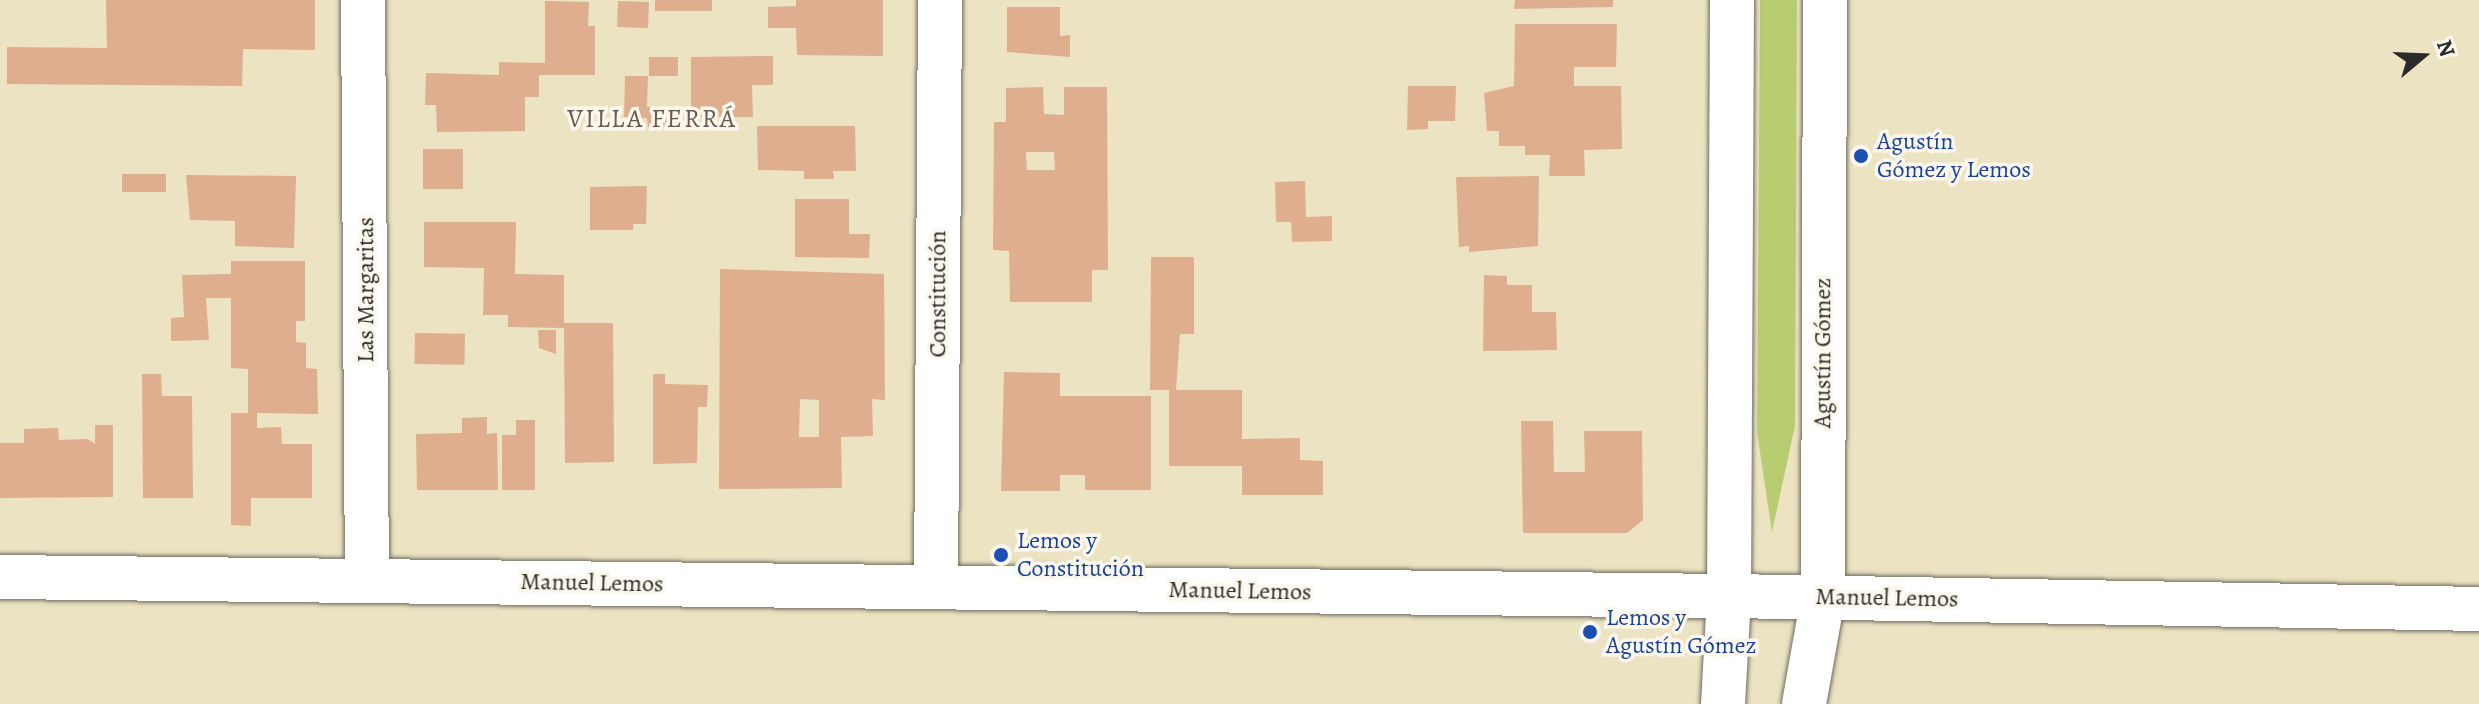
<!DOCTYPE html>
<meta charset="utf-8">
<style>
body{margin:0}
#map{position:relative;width:2479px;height:704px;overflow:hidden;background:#ece3c2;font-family:Alegreya,serif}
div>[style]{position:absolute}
.green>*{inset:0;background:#b8cd71}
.building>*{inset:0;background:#deae8e;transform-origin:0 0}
.roads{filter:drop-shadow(0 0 2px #6f6b60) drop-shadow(0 0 2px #6f6b60)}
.minor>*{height:44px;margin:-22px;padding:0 22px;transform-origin:22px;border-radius:22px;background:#fff}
.major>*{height:44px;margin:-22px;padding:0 22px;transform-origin:22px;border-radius:22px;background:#fff}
.dots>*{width:22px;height:22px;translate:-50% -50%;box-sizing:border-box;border:4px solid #fbf7ec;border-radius:50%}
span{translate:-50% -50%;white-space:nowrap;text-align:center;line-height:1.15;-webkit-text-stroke:7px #fbf7ec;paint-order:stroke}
.transit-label{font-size:24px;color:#164399}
.left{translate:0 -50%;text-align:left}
.street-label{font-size:24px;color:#2b2b2b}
.neighbourhood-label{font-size:26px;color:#6a594e;letter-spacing:2px}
.north{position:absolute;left:2383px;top:16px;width:80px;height:80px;-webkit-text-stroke:6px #fbf7ec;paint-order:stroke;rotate:71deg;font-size:22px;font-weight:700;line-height:32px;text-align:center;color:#2b2b2b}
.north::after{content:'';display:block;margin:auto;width:28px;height:36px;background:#2b2b2b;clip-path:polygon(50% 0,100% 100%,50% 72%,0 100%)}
</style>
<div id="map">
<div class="green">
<div style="clip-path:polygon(1760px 0,1797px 0,1795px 426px,1772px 532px,1757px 432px)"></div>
</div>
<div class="building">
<div style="clip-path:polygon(106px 0,315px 0,315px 50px,243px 49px,242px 86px,7px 84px,7px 47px,107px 48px)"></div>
<div style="left:655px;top:0;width:57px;height:11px"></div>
<div style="clip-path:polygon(796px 0,883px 0,883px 56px,797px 55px,796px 28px,768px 28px,768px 7px,796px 6px)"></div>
<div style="clip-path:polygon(1515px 0,1613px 0,1613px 7px,1514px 9px)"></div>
<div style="clip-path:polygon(545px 1px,589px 2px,588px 26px,595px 26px,595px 75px,539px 75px,539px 97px,525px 97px,525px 131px,437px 132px,436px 105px,425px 105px,426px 73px,499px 75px,499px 62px,545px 63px)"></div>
<div style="left:618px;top:1px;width:31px;height:26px;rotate:2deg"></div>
<div style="clip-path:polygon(1007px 7px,1060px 7px,1060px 36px,1070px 35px,1070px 57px,1007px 52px)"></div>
<div style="clip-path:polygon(1515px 24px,1617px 24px,1616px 67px,1574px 67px,1574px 86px,1621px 86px,1622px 149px,1584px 150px,1585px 176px,1549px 176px,1550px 155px,1525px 155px,1525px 146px,1499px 146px,1499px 131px,1487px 131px,1484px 93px,1514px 86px)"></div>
<div style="clip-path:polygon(773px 56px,773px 85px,752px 85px,753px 117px,691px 117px,691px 57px)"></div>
<div style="left:649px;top:57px;width:29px;height:19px"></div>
<div style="clip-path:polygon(625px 76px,648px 76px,647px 107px,678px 107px,679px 126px,648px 127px,647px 118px,624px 117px)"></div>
<div style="clip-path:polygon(1408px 86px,1456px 86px,1455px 121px,1428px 121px,1428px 129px,1407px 130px)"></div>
<div style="clip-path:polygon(evenodd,1043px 87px,1044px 114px,1064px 115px,1064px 87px,1107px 87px,1108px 270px,1092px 270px,1092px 302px,1010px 302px,1009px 251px,993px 250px,994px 122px,1006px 122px,1006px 88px,1043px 87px,1026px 152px,1054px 152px,1055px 170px,1027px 170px,1026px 152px)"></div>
<div style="clip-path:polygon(757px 126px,855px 126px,856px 171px,833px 171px,834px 179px,804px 179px,804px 171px,758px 170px)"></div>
<div style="left:423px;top:149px;width:40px;height:40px"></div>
<div style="left:122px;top:174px;width:44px;height:18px"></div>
<div style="clip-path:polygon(186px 175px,296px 176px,294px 248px,235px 246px,235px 221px,190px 220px)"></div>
<div style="clip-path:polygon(1539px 176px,1538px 246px,1469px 252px,1469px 246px,1459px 247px,1456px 177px)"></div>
<div style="clip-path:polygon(1305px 181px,1306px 217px,1332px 216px,1332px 241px,1292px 242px,1291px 222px,1276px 222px,1275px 182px)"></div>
<div style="clip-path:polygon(647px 186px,646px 224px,633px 224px,633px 230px,590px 230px,590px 187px)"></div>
<div style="clip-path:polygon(795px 199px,849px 199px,849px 234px,870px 234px,869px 258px,795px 257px)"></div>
<div style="clip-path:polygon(424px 222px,516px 222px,515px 274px,564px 275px,564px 323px,613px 323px,614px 462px,565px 463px,564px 328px,508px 327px,508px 315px,483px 315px,484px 268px,424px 267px)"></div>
<div style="clip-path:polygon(1151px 257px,1194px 257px,1194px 334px,1180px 334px,1176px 390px,1242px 390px,1242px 439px,1300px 438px,1300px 460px,1323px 461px,1323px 495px,1242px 495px,1242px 466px,1169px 466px,1169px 390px,1150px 390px)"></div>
<div style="clip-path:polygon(231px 261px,305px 261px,305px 321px,296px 321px,296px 342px,306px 343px,306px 368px,317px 369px,318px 414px,257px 413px,257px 428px,281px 427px,282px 444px,312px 444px,312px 498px,251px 498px,251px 526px,231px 525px,231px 413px,248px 413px,248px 369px,231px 368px,231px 298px,206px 298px,209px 340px,171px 341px,171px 318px,184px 317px,182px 275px,231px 274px)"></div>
<div style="clip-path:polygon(evenodd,720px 269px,884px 274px,885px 400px,872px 399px,873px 436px,841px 437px,842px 488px,719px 489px,720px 269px,800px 399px,819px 400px,819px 437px,799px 437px,800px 399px)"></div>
<div style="clip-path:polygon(1484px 275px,1507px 276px,1507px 285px,1532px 285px,1532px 312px,1556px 312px,1557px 350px,1483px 351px)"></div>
<div style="clip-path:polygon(538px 330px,556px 330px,556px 354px,539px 348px)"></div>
<div style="left:415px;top:333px;width:50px;height:31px;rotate:1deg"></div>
<div style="clip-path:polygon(1004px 372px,1060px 373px,1060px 396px,1151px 396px,1151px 490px,1085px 490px,1085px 475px,1060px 475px,1060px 491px,1001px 491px)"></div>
<div style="clip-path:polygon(142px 374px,161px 374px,162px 396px,192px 396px,193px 498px,143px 498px)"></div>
<div style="clip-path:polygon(653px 374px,665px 374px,665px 384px,708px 385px,707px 407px,698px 407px,697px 463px,653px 464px)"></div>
<div style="clip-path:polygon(487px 417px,487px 434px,497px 433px,498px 490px,417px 490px,416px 434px,462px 433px,462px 418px)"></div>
<div style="clip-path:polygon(516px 420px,535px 420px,535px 490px,502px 490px,502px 435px,516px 435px)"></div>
<div style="clip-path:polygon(1521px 421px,1553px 421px,1554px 472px,1585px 472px,1584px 431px,1642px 431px,1643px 520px,1627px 533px,1523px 533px)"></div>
<div style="clip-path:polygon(95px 425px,113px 425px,113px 497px,0 498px,0 443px,24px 443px,24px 429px,58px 428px,59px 440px,88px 439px,95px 444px)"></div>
</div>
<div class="roads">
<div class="minor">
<div style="left:363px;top:0;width:581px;rotate:89.61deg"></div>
<div style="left:0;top:577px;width:1729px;rotate:0.63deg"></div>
<div style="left:936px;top:587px;width:587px;rotate:-89.61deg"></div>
</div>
<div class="major">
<div style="left:1729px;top:596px;width:750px;rotate:0.99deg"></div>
<div style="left:1723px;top:704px;width:108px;rotate:-86.8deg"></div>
<div style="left:1729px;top:596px;width:596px;rotate:-89.71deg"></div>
<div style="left:1804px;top:704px;width:109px;rotate:-79.9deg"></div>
<div style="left:1823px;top:597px;width:597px;rotate:-89.81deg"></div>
</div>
</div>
<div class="dots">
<div style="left:1861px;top:156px;background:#1a4fb4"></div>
<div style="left:1001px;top:555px;background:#1a4fb4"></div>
<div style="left:1590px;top:632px;background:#1a4fb4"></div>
</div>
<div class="transit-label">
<span class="left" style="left:1877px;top:156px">Agustín<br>Gómez y Lemos</span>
<span class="left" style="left:1017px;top:555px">Lemos y<br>Constitución</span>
<span class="left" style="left:1606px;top:632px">Lemos y<br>Agustín Gómez</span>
</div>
<div class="street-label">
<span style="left:366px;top:290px;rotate:-90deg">Las Margaritas</span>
<span style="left:938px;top:294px;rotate:-90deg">Constitución</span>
<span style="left:1823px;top:353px;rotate:-90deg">Agustín Gómez</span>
<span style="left:592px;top:583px;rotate:1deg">Manuel Lemos</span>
<span style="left:1240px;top:591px;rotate:1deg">Manuel Lemos</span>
<span style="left:1887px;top:598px;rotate:1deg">Manuel Lemos</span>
</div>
<div class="neighbourhood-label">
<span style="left:652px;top:119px">VILLA FERRÁ</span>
</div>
<div class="north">N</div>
</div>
